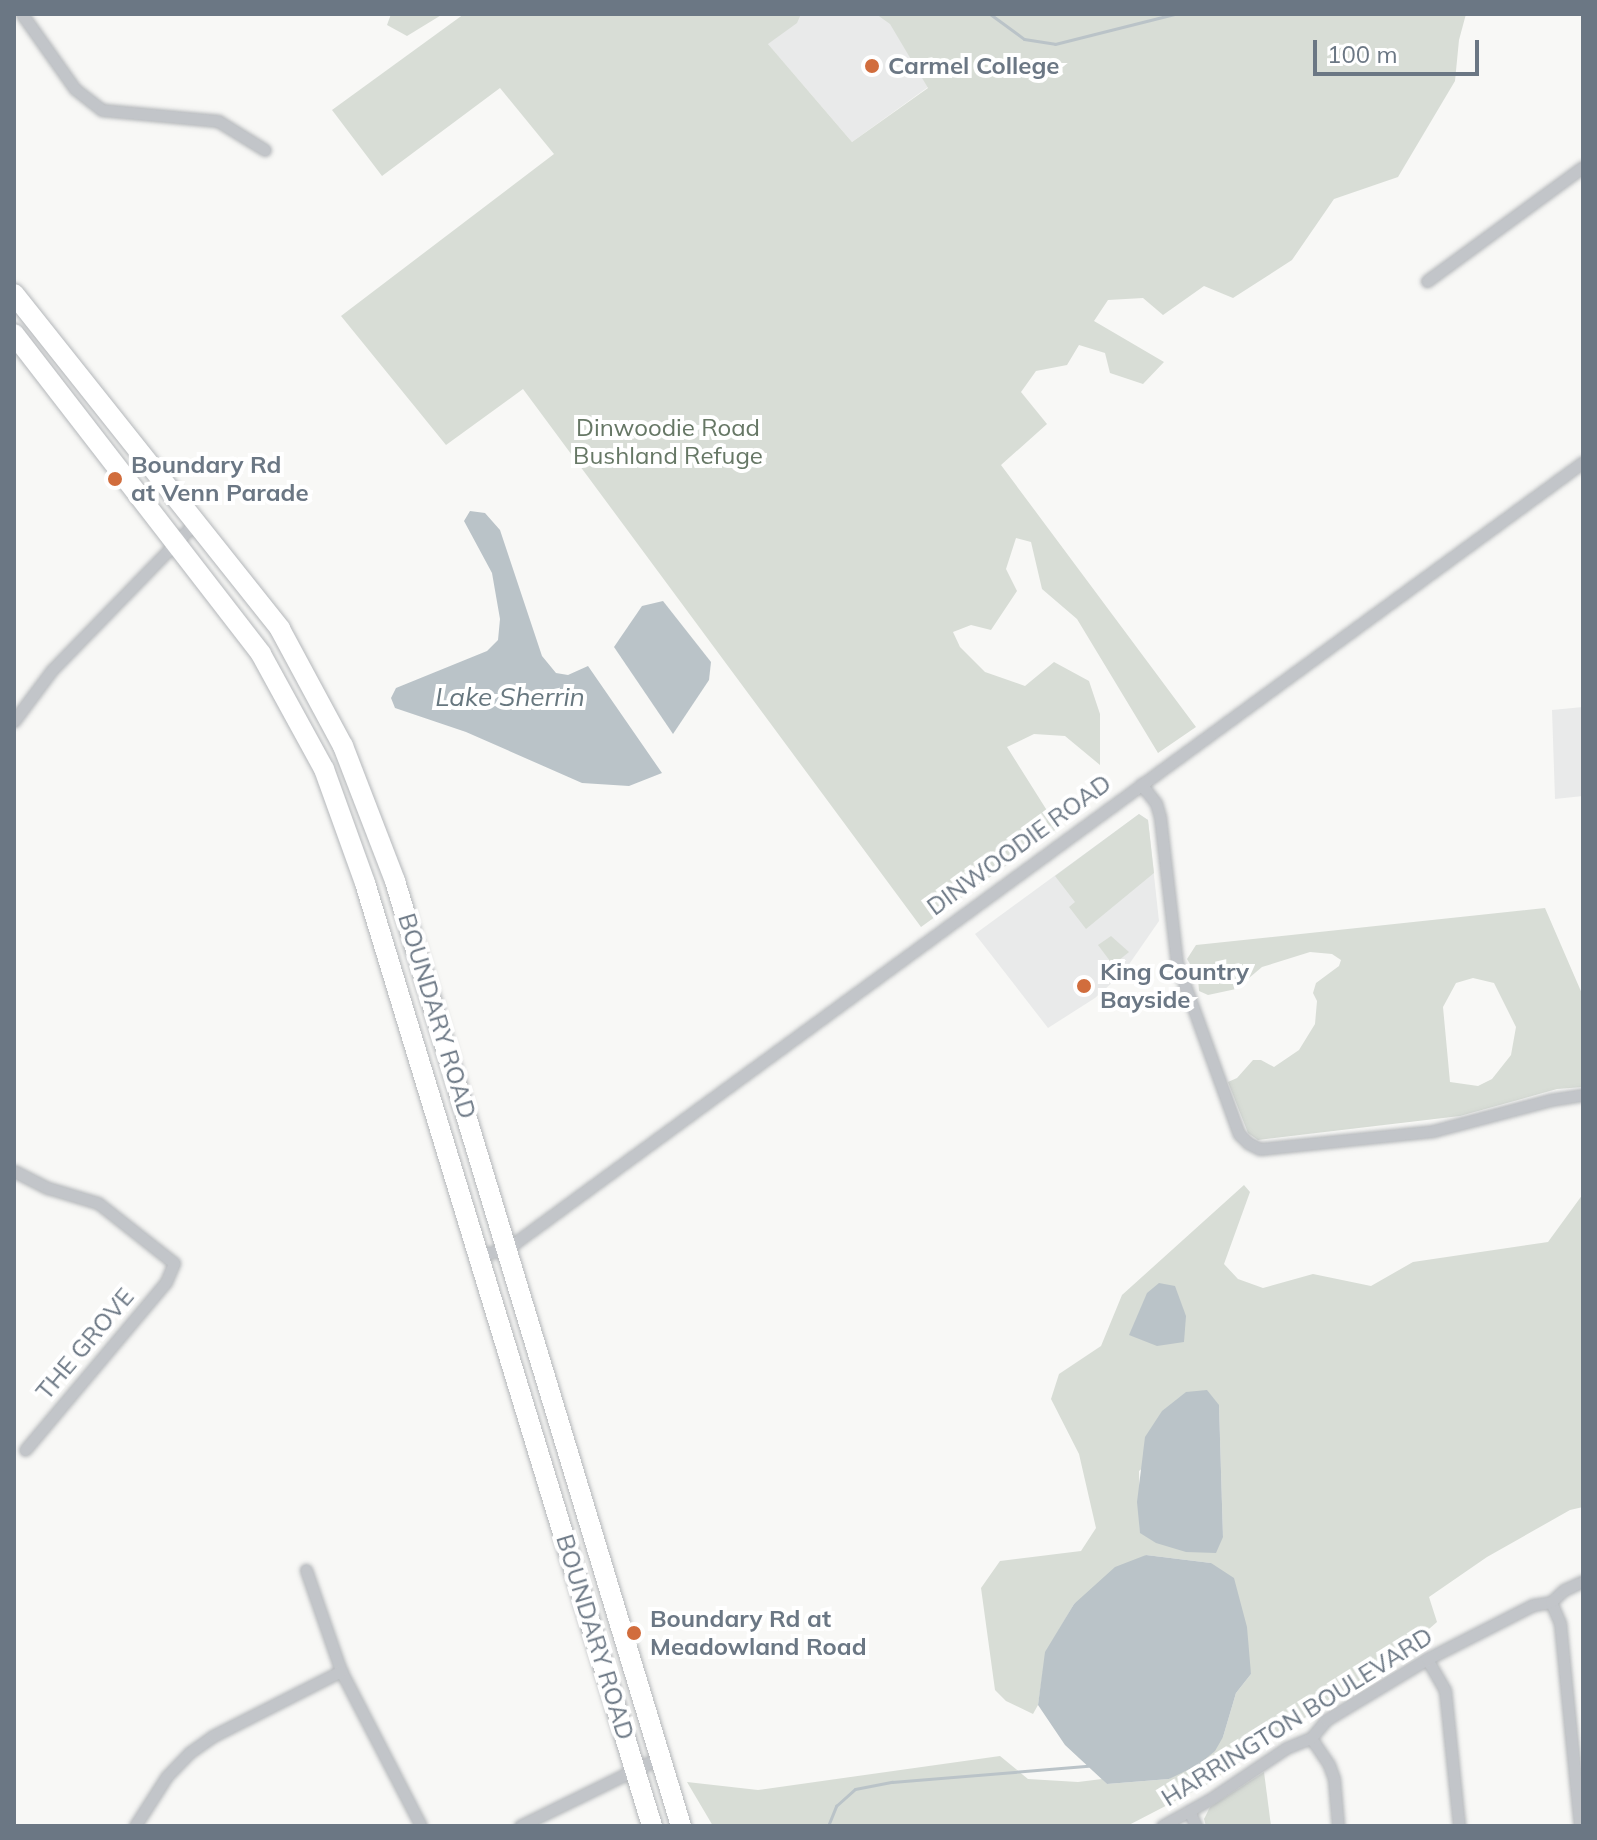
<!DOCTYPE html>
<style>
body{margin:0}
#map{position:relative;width:1597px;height:1840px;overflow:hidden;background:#f8f8f6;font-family:Mulish,sans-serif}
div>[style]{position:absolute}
.built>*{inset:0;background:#e9eaea}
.green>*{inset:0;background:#d8ddd6}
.water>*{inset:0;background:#bac3c8}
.stream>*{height:3px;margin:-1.5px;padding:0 1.5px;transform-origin:1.5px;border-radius:1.5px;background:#bac3c8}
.roads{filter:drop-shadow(0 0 2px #b4b7ba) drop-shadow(0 0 2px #b4b7ba)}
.street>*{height:11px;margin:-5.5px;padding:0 5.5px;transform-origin:5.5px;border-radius:5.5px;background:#c2c5c9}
.highway>*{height:20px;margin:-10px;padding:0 10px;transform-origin:10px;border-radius:10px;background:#fff}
.dots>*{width:22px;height:22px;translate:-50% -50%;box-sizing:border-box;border:4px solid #fff;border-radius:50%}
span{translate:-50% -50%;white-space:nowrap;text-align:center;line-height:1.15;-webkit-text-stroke:8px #fff;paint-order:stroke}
.poi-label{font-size:24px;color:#6b7784;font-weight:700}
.left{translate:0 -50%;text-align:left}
.park-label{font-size:24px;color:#667765}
.street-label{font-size:24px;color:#6b7784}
.water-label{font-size:26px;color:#67777f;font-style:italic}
.frame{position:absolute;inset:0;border:16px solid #6b7784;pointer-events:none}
.scale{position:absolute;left:1313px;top:40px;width:166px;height:36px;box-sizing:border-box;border:4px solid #6b7784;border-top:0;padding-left:10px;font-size:24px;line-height:28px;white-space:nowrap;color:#6b7784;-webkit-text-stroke:6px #fff;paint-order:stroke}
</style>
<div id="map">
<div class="built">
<div style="clip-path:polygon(742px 14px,1029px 14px,852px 142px)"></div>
<div style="clip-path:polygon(1583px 707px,1583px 796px,1555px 799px,1552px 710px)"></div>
<div style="clip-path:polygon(1139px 814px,1148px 820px,1159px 921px,1123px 973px,1095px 998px,1048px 1028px,975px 934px)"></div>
</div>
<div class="green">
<div style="clip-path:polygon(391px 14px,443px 14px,407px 36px,387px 25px)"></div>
<div style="clip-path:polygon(464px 14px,801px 14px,797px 23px,768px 44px,852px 142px,928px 88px,890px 24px,876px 14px,1466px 14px,1459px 40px,1455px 81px,1398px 177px,1334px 199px,1292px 260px,1233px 298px,1204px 286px,1163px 315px,1143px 298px,1108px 300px,1094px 321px,1164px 362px,1143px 384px,1110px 373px,1105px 353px,1079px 345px,1067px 365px,1036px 371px,1021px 392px,1047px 424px,1001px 465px,1196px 727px,1158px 753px,1077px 619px,1042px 589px,1031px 542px,1016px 538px,1006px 569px,1017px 591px,991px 630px,971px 625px,953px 632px,960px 647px,985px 672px,1025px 686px,1054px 662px,1089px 681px,1100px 714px,1100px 765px,1065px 736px,1034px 734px,1007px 747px,1058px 828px,921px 927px,523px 389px,446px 445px,341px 316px,554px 154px,500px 88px,382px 176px,332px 110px)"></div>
<div style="clip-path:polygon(1139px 814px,1148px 820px,1154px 873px,1086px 929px,1069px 907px,1075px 902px,1055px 876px)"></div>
<div style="clip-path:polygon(evenodd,1545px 908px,1583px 996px,1583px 1087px,1557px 1089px,1460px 1116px,1258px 1140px,1248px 1133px,1228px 1082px,1237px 1078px,1253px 1060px,1261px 1060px,1274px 1067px,1299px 1050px,1315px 1024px,1317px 1001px,1313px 993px,1316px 983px,1339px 966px,1341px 960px,1332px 954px,1310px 952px,1262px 967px,1236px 989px,1208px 995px,1199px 991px,1198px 978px,1187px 959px,1196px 945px,1545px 908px,1473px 978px,1494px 983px,1516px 1027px,1511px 1055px,1492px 1079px,1478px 1086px,1450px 1082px,1443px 1007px,1456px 983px,1473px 978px)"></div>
<div style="clip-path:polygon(1111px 936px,1129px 952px,1113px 965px,1098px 945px)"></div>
<div style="clip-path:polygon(evenodd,1244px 1185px,1250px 1192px,1224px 1264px,1238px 1279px,1263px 1288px,1313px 1274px,1371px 1286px,1413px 1262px,1548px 1242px,1583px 1194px,1583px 1507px,1570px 1510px,1487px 1557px,1429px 1597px,1437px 1622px,1406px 1649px,1208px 1784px,1127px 1826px,713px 1826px,687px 1782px,758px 1790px,1000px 1756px,1028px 1779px,1078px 1782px,1102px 1779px,1107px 1784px,1169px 1779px,1223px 1737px,1236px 1693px,1251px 1674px,1211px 1563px,1146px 1555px,1074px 1604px,1046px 1652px,1038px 1705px,1033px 1714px,1006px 1701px,995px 1690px,981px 1588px,1000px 1561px,1081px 1551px,1096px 1528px,1079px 1454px,1051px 1399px,1059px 1374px,1101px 1346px,1122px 1295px,1244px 1185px,1219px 1406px,1223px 1537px,1140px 1533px,1139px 1471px,1219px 1406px)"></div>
<div style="clip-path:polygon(1264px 1772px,1271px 1826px,1206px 1826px,1204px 1819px,1210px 1807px)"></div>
</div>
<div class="water">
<div style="clip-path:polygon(470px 511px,485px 513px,500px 530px,542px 656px,556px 673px,568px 675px,588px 666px,662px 773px,629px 786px,582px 783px,466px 732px,395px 708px,391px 698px,396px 688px,487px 651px,498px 640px,500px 619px,492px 573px,464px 521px)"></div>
<div style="clip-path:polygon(663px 601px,711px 662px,709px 680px,673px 734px,614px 647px,642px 606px)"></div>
<div style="clip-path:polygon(1159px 1283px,1175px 1286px,1186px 1316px,1184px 1342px,1157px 1346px,1129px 1335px,1147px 1293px)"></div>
<div style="clip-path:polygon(1207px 1390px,1219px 1405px,1223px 1537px,1216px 1553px,1186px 1552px,1156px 1543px,1140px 1533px,1137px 1502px,1145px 1437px,1162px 1411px,1186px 1392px)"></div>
<div style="clip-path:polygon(1146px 1555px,1211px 1563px,1234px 1578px,1247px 1627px,1251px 1674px,1236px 1693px,1223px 1737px,1215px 1751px,1198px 1765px,1169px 1779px,1107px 1784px,1065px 1745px,1038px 1705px,1045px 1652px,1074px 1604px,1115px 1567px)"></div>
</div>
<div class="stream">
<div style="left:990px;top:14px;width:42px;rotate:36.3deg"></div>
<div style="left:1024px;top:39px;width:31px;rotate:9deg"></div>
<div style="left:1055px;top:44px;width:123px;rotate:-14.1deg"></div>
<div style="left:828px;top:1826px;width:22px;rotate:-68deg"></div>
<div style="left:836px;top:1806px;width:25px;rotate:-42deg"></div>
<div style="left:855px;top:1789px;width:38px;rotate:-11deg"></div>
<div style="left:892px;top:1782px;width:197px;rotate:-4.7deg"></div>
</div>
<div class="roads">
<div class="street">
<div style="left:22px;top:14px;width:92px;rotate:54.8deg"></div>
<div style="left:75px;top:89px;width:34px;rotate:38deg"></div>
<div style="left:102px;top:110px;width:117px;rotate:5.4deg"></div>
<div style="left:218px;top:121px;width:55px;rotate:31.7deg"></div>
<div style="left:1427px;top:281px;width:193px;rotate:-36.2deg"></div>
<div style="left:14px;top:721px;width:64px;rotate:-53.3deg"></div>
<div style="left:52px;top:670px;width:205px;rotate:-45.8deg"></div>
<div style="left:1141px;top:784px;width:24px;rotate:52deg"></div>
<div style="left:1156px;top:803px;width:15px;rotate:74deg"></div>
<div style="left:1160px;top:817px;width:147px;rotate:83.4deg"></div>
<div style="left:1177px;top:963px;width:182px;rotate:70.1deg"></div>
<div style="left:1239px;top:1134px;width:13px;rotate:45deg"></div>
<div style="left:1248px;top:1143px;width:13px;rotate:27deg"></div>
<div style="left:1260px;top:1149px;width:174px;rotate:-5.9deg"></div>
<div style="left:1433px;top:1131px;width:121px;rotate:-14.8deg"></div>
<div style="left:1550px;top:1100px;width:33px;rotate:-9deg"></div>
<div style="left:14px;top:1171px;width:38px;rotate:27deg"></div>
<div style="left:48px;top:1188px;width:52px;rotate:16.7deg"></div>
<div style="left:98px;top:1203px;width:97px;rotate:38.3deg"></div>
<div style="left:174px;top:1263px;width:21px;rotate:113deg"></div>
<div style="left:166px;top:1282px;width:219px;rotate:130deg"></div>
<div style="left:478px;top:1256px;width:31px;rotate:-15deg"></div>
<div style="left:508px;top:1248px;width:1332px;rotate:-36.17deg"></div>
<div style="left:306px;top:1570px;width:107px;rotate:70.9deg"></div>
<div style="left:341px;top:1671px;width:174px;rotate:62.7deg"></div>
<div style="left:1551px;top:1602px;width:23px;rotate:67deg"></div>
<div style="left:1560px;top:1623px;width:204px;rotate:84.4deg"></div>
<div style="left:1427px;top:1659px;width:36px;rotate:60deg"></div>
<div style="left:1445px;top:1690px;width:137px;rotate:84.1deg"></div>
<div style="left:1311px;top:1738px;width:32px;rotate:56deg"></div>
<div style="left:1329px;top:1765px;width:15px;rotate:70deg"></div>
<div style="left:1334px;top:1779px;width:47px;rotate:85.1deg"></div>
<div style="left:1189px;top:1811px;width:17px;rotate:65deg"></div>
<div style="left:135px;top:1826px;width:59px;rotate:-57.4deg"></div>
<div style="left:167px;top:1776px;width:32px;rotate:-46deg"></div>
<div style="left:189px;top:1753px;width:29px;rotate:-35deg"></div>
<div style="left:213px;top:1736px;width:144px;rotate:-26.9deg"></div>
<div style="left:520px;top:1826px;width:157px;rotate:-26.1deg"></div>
<div style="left:1162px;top:1826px;width:57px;rotate:-29.2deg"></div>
<div style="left:1212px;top:1798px;width:89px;rotate:-34deg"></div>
<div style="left:1286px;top:1748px;width:27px;rotate:-22deg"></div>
<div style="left:1311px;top:1738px;width:23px;rotate:-50deg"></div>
<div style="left:1326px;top:1720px;width:118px;rotate:-31.1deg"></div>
<div style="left:1427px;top:1659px;width:119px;rotate:-27deg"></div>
<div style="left:1533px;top:1605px;width:18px;rotate:-9deg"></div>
<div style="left:1551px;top:1602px;width:18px;rotate:-43deg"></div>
<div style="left:1564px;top:1590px;width:21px;rotate:-25deg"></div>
</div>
<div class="highway">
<div style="left:14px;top:294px;width:428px;rotate:51.5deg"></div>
<div style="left:280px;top:629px;width:133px;rotate:61.7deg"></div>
<div style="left:343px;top:746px;width:145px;rotate:68.9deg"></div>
<div style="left:395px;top:881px;width:987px;rotate:73.16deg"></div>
<div style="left:14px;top:334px;width:404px;rotate:52.3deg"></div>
<div style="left:261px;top:654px;width:131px;rotate:61.3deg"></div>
<div style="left:324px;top:769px;width:121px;rotate:70.2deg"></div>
<div style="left:365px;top:883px;width:986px;rotate:73.07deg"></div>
</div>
</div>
<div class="dots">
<div style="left:872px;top:66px;background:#d16d3d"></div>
<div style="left:115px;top:479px;background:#d16d3d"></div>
<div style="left:1084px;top:986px;background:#d16d3d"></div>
<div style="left:634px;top:1633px;background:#d16d3d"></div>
</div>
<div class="poi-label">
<span class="left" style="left:888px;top:66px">Carmel College</span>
<span class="left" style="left:131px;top:479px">Boundary Rd<br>at Venn Parade</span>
<span class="left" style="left:1100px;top:986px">King Country<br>Bayside</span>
<span class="left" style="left:650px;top:1633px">Boundary Rd at<br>Meadowland Road</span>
</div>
<div class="park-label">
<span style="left:668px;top:442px">Dinwoodie Road<br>Bushland Refuge</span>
</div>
<div class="street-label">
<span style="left:1019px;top:845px;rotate:-36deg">DINWOODIE ROAD</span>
<span style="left:437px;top:1016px;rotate:73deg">BOUNDARY ROAD</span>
<span style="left:85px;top:1344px;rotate:-50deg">THE GROVE</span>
<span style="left:595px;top:1637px;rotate:73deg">BOUNDARY ROAD</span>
<span style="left:1297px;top:1717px;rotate:-32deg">HARRINGTON BOULEVARD</span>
</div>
<div class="water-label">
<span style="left:510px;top:697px">Lake Sherrin</span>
</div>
<div class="frame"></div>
<div class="scale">100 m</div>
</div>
